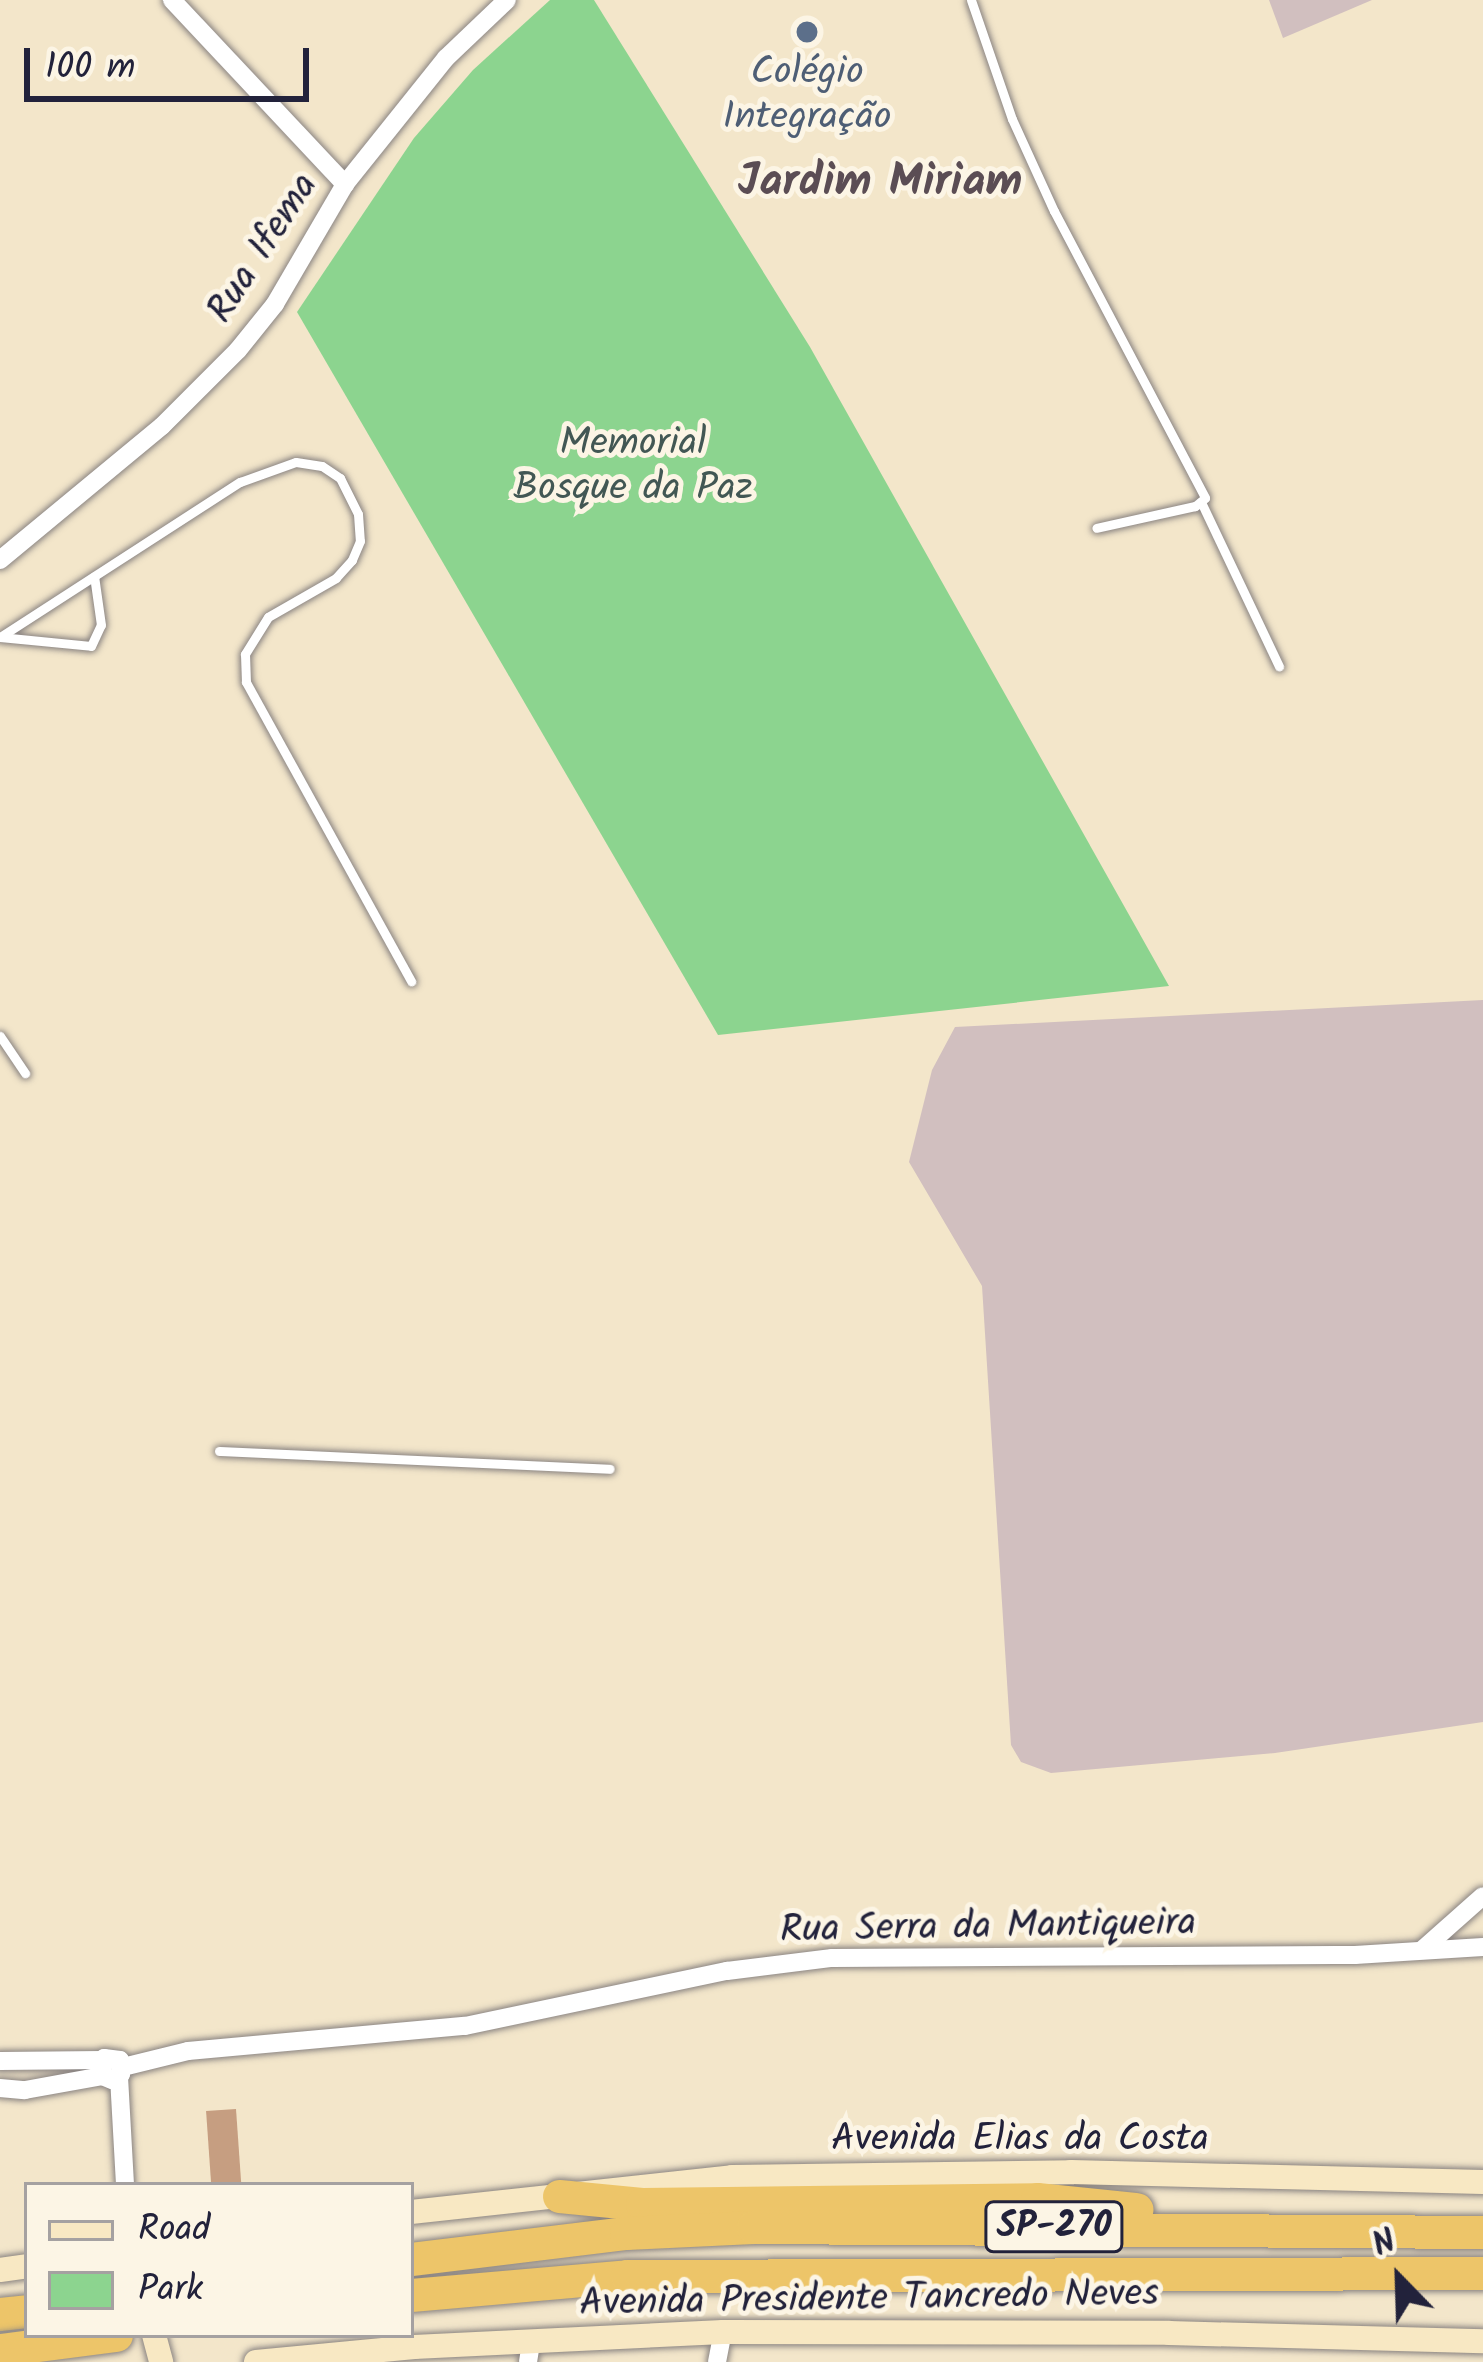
<!DOCTYPE html>
<meta charset="utf-8">
<style>
body{margin:0}
#map{position:relative;width:1483px;height:2362px;overflow:hidden;background:#f3e6ca;font-family:Kalam,sans-serif}
div>[style]{position:absolute}
.industrial>*{inset:0;background:#d1bfbf}
.green>*{inset:0;background:#8cd48f}
.building>*{inset:0;background:#c69e81;transform-origin:0 0}
.roads{filter:drop-shadow(0 0 3px #8a8482) drop-shadow(0 0 3px #8a8482)}
.service>*{height:9px;margin:-4.5px;padding:0 4.5px;transform-origin:4.5px;border-radius:4.5px;background:#fff}
.minor>*{height:18px;margin:-9px;padding:0 9px;transform-origin:9px;border-radius:9px;background:#fff}
.secondary>*{height:24px;margin:-12px;padding:0 12px;transform-origin:12px;border-radius:12px;background:#f8e8c3}
.motorway>*{height:33px;margin:-16.5px;padding:0 16.5px;transform-origin:16.5px;border-radius:16.5px;background:#edc569}
.bridges{filter:drop-shadow(0 0 3px #8a8482) drop-shadow(0 0 3px #8a8482)}
.motorway-bridge>*{height:33px;margin:-16.5px;padding:0 16.5px;transform-origin:16.5px;border-radius:16.5px;background:#edc569}
.dots>*{width:33px;height:33px;translate:-50% -50%;box-sizing:border-box;border:6px solid #fcf5e5;border-radius:50%}
span{translate:-50% -50%;white-space:nowrap;text-align:center;line-height:1.15;-webkit-text-stroke:10px #fcf5e5;paint-order:stroke}
.shield-label span{padding:3px 9px;background:#fcf5e5;border:3px solid;border-radius:9px;-webkit-text-stroke-width:0}
.shield-label{font-size:36px;color:#22223b;font-weight:700}
.service-label{font-size:39px;color:#4e5e75}
.street-label{font-size:39px;color:#22223b}
.park-label{font-size:39px;color:#425754}
.quarter-label{font-size:45px;color:#5b4d54;font-weight:700}
.legend{position:absolute;left:24px;top:2182px;width:390px;height:156px;box-sizing:border-box;background:#fcf5e5;border:3px solid #a5a1a1;margin:0;padding:15px 21px;list-style:none;font-size:36px;color:#22223b}
.legend li{display:flex;align-items:center;gap:24px;height:60px}
.legend b{width:60px;border:3px solid #a5a1a1}
.north{position:absolute;left:1339px;top:2218px;width:120px;height:120px;-webkit-text-stroke:9px #fcf5e5;paint-order:stroke;rotate:337deg;font-size:33px;font-weight:700;line-height:48px;text-align:center;color:#22223b}
.north::after{content:'';display:block;margin:auto;width:42px;height:54px;background:#22223b;clip-path:polygon(50% 0,100% 100%,50% 72%,0 100%)}
.scale{position:absolute;left:24px;top:48px;width:285px;height:54px;box-sizing:border-box;border:6px solid #22223b;border-top:0;padding-left:15px;font-size:36px;line-height:42px;white-space:nowrap;color:#22223b;-webkit-text-stroke:9px #fcf5e5;paint-order:stroke}
</style>
<div id="map">
<div class="industrial">
<div style="clip-path:polygon(1269px 0,1372px 0,1283px 38px)"></div>
<div style="clip-path:polygon(1483px 1000px,1483px 1722px,1275px 1753px,1051px 1773px,1021px 1762px,1011px 1745px,982px 1286px,909px 1162px,932px 1070px,955px 1027px)"></div>
</div>
<div class="green">
<div style="clip-path:polygon(550px 0,594px 0,810px 347px,1169px 986px,718px 1035px,297px 312px,414px 138px,473px 70px)"></div>
</div>
<div class="building">
<div style="left:236px;top:2109px;width:76px;height:30px;rotate:86deg"></div>
</div>
<div class="roads">
<div class="service">
<div style="left:971px;top:0;width:126px;rotate:71deg"></div>
<div style="left:1012px;top:119px;width:101px;rotate:65.5deg"></div>
<div style="left:1054px;top:211px;width:324px;rotate:62.2deg"></div>
<div style="left:1205px;top:498px;width:13px;rotate:141deg"></div>
<div style="left:1195px;top:506px;width:101px;rotate:167.5deg"></div>
<div style="left:1201px;top:502px;width:182px;rotate:64.6deg"></div>
<div style="left:0;top:637px;width:286px;rotate:-32.9deg"></div>
<div style="left:240px;top:482px;width:59px;rotate:-19.7deg"></div>
<div style="left:296px;top:462px;width:26px;rotate:9deg"></div>
<div style="left:322px;top:466px;width:22px;rotate:34deg"></div>
<div style="left:340px;top:478px;width:40px;rotate:63.4deg"></div>
<div style="left:358px;top:514px;width:27px;rotate:86deg"></div>
<div style="left:360px;top:541px;width:21px;rotate:113deg"></div>
<div style="left:352px;top:560px;width:24px;rotate:132deg"></div>
<div style="left:336px;top:578px;width:78px;rotate:150.2deg"></div>
<div style="left:268px;top:617px;width:44px;rotate:121.9deg"></div>
<div style="left:245px;top:654px;width:28px;rotate:88deg"></div>
<div style="left:246px;top:682px;width:342px;rotate:61.1deg"></div>
<div style="left:0;top:637px;width:91px;rotate:5.6deg"></div>
<div style="left:91px;top:646px;width:23px;rotate:-65deg"></div>
<div style="left:101px;top:625px;width:49px;rotate:-98.1deg"></div>
<div style="left:0;top:1036px;width:45px;rotate:56deg"></div>
<div style="left:219px;top:1451px;width:391px;rotate:2.6deg"></div>
</div>
<div class="minor">
<div style="left:172px;top:0;width:253px;rotate:46.8deg"></div>
<div style="left:0;top:560px;width:210px;rotate:-39.6deg"></div>
<div style="left:162px;top:426px;width:107px;rotate:-45deg"></div>
<div style="left:238px;top:350px;width:59px;rotate:-51.2deg"></div>
<div style="left:275px;top:304px;width:139px;rotate:-59.7deg"></div>
<div style="left:345px;top:184px;width:161px;rotate:-51.3deg"></div>
<div style="left:446px;top:58px;width:84px;rotate:-43.6deg"></div>
<div style="left:1422px;top:1950px;width:81px;rotate:-41.5deg"></div>
<div style="left:0;top:2061px;width:102px;rotate:-0.6deg"></div>
<div style="left:123px;top:2067px;width:67px;rotate:-13.8deg"></div>
<div style="left:188px;top:2051px;width:278px;rotate:-5.2deg"></div>
<div style="left:465px;top:2026px;width:268px;rotate:-11.9deg"></div>
<div style="left:727px;top:1971px;width:106px;rotate:-7.1deg"></div>
<div style="left:832px;top:1958px;width:523px;rotate:-0.33deg"></div>
<div style="left:1355px;top:1955px;width:128px;rotate:-3.6deg"></div>
<div style="left:119px;top:2077px;width:108px;rotate:86.8deg"></div>
<div style="left:0;top:2088px;width:25px;rotate:5deg"></div>
<div style="left:25px;top:2090px;width:78px;rotate:-10.3deg"></div>
<div style="left:102px;top:2076px;width:11px;rotate:22deg"></div>
<div style="left:112px;top:2080px;width:11px;rotate:-34deg"></div>
<div style="left:121px;top:2074px;width:14px;rotate:-94deg"></div>
<div style="left:120px;top:2060px;width:16px;rotate:-173deg"></div>
<div style="left:104px;top:2058px;width:18px;rotate:96deg"></div>
<div style="left:528px;top:2362px;width:20px;rotate:-81deg"></div>
<div style="left:717px;top:2362px;width:31px;rotate:-79deg"></div>
</div>
<div class="secondary">
<div style="left:411px;top:2212px;width:323px;rotate:-6.2deg"></div>
<div style="left:732px;top:2177px;width:339px;rotate:-0.8deg"></div>
<div style="left:1071px;top:2172px;width:412px;rotate:1.4deg"></div>
<div style="left:0;top:2270px;width:27px;rotate:-8deg"></div>
<div style="left:154px;top:2335px;width:28px;rotate:75deg"></div>
<div style="left:256px;top:2362px;width:159px;rotate:-5.4deg"></div>
<div style="left:414px;top:2347px;width:309px;rotate:-2.8deg"></div>
<div style="left:723px;top:2332px;width:446px;rotate:0.1deg"></div>
<div style="left:1169px;top:2333px;width:314px;rotate:1.5deg"></div>
</div>
<div class="motorway">
<div style="left:559px;top:2196px;width:83px;rotate:5.5deg"></div>
<div style="left:642px;top:2204px;width:395px;rotate:-0.7deg"></div>
<div style="left:1037px;top:2199px;width:100px;rotate:5.8deg"></div>
<div style="left:411px;top:2259px;width:217px;rotate:-6.9deg"></div>
<div style="left:626px;top:2233px;width:127px;rotate:-2.7deg"></div>
<div style="left:753px;top:2227px;width:730px;rotate:0.39deg"></div>
<div style="left:411px;top:2295px;width:217px;rotate:-5deg"></div>
<div style="left:627px;top:2276px;width:856px;rotate:-0.2deg"></div>
<div style="left:0;top:2314px;width:27px;rotate:-6deg"></div>
</div>
</div>
<div class="bridges">
<div class="motorway-bridge">
<div style="left:0;top:2350px;width:117px;rotate:-7.4deg"></div>
</div>
</div>
<div class="dots">
<div style="left:807px;top:32px;background:#5c6f8a"></div>
</div>
<div class="shield-label">
<span style="left:1054px;top:2227px">SP-270</span>
</div>
<div class="service-label">
<span style="left:807px;top:96px">Colégio<br>Integração</span>
</div>
<div class="street-label">
<span style="left:264px;top:249px;rotate:-57deg">Rua Ifema</span>
<span style="left:988px;top:1928px;rotate:-1deg">Rua Serra da Mantiqueira</span>
<span style="left:1020px;top:2140px">Avenida Elias da Costa</span>
<span style="left:869px;top:2300px;rotate:-1deg">Avenida Presidente Tancredo Neves</span>
</div>
<div class="park-label">
<span style="left:633px;top:467px">Memorial<br>Bosque da Paz</span>
</div>
<div class="quarter-label">
<span style="left:880px;top:184px">Jardim Miriam</span>
</div>
<ul class="legend">
<li><b style="height:15px;background:#f8e8c3"></b>Road</li>
<li><b style="height:33px;background:#8cd48f"></b>Park</li>
</ul>
<div class="north">N</div>
<div class="scale">100 m</div>
</div>
